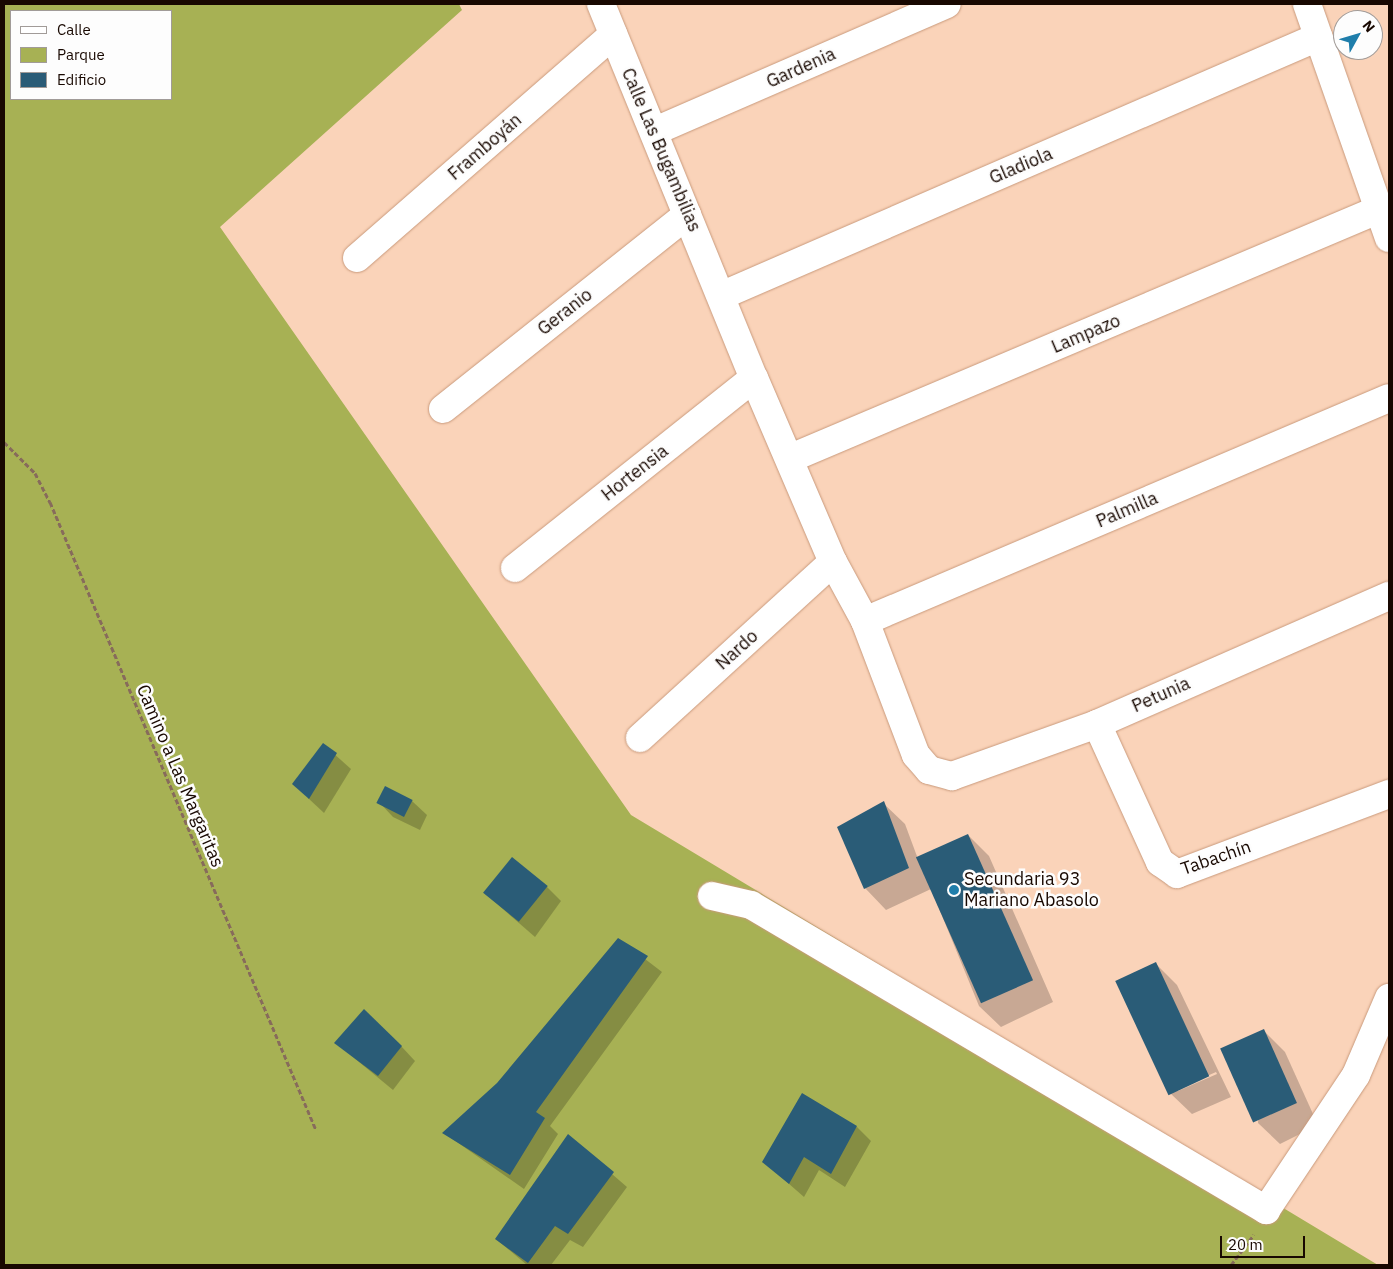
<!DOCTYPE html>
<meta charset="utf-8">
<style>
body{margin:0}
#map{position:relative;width:1393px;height:1269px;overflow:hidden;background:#fad3b9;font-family:"IBM Plex Sans",sans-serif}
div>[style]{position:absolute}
.green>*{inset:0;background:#a7b154}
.shadow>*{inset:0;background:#0003}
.building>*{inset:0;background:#2a5c77;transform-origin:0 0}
.path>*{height:3px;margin-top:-1.5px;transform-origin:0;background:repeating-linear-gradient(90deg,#876b5b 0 5px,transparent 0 7.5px)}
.roads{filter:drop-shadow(0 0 1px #c99a7c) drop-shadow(0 0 1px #c99a7c)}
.street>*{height:28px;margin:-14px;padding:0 14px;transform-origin:14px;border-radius:14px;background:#fff}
.dots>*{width:14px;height:14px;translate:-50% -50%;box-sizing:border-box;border:2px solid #fdfdfd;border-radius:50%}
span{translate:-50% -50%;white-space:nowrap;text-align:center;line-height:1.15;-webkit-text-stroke:5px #fdfdfd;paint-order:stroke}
.street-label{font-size:18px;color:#180801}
.poi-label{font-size:18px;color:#180801}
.left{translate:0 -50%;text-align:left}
.frame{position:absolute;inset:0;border:5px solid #180801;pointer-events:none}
.legend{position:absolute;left:10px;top:10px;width:162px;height:90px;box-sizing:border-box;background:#fdfdfd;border:1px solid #a19b98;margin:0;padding:6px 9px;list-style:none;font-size:15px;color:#180801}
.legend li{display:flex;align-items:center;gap:10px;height:25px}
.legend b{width:25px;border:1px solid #a19b98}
.north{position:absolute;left:1333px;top:10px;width:50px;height:50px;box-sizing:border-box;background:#fdfdfd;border:1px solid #a19b98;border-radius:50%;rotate:51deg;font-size:14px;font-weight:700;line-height:20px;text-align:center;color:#180801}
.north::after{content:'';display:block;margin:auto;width:18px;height:22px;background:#1f7eab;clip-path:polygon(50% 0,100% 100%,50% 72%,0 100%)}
.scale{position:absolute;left:1220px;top:1236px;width:85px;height:22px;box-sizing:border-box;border:2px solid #180801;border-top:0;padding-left:6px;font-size:15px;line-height:18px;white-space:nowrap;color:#180801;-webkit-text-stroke:4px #fdfdfd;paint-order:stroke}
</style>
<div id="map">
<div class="green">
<div style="clip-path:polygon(evenodd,4px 4px,459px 4px,462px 10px,220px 227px,631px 815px,1378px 1265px,4px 1265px,4px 4px,11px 11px,171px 11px,171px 99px,11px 99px,11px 11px)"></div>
</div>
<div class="shadow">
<div style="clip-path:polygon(323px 744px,351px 769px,324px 813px,308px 798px)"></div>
<div style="clip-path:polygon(412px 801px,427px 815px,420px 830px,393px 817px,379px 802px)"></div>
<div style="clip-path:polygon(883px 803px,905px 824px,918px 859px,968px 835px,989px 856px,1053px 1002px,1001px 1027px,979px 1006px,931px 889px,886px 910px,865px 888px)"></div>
<div style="clip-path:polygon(547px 887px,561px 901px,535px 937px,487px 895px)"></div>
<div style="clip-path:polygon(619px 939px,662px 972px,550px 1126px,558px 1134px,524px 1189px,444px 1133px,498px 1084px)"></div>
<div style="clip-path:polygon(evenodd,1156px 964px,1177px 985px,1231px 1097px,1192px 1114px,1170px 1093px,1156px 964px,1216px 1072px,1217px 1074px,1178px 1091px,1178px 1089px,1216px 1072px)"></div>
<div style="clip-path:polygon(1263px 1030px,1285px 1052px,1318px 1125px,1280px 1144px,1258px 1123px)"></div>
<div style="clip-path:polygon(336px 1043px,401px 1046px,415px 1061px,393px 1090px)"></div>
<div style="clip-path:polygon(857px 1127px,871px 1141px,845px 1187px,819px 1170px,804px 1197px,764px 1162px)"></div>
<div style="clip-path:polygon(568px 1136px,627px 1187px,583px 1247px,570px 1240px,551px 1265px,527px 1265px,496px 1239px)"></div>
</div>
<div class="building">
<div style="clip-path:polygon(323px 743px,337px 753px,309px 799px,292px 784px)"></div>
<div style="left:385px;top:786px;width:31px;height:19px;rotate:27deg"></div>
<div style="clip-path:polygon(884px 801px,909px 868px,864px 889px,837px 827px)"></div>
<div style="left:968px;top:834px;width:160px;height:57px;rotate:66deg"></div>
<div style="left:512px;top:857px;width:46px;height:46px;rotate:39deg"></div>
<div style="clip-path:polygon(618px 938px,648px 956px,536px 1112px,545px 1118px,510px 1175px,442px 1133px,497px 1083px)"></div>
<div style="left:1156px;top:962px;width:126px;height:45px;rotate:65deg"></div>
<div style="clip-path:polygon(364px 1009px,402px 1046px,378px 1076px,334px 1043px)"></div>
<div style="left:1264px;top:1029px;width:81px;height:48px;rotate:66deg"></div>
<div style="clip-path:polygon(802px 1093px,857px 1126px,831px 1174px,804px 1157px,789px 1184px,762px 1162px)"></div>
<div style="clip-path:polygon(568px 1134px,614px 1172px,568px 1234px,555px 1226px,528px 1263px,495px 1239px)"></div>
</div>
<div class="path">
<div style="left:4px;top:442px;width:44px;rotate:45deg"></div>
<div style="left:35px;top:473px;width:33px;rotate:63deg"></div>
<div style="left:50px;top:502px;width:682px;rotate:67.04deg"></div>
<div style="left:1231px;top:1265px;width:38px;rotate:-53deg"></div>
</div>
<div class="roads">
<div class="street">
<div style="left:601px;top:4px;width:404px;rotate:67.8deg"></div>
<div style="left:754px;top:378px;width:200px;rotate:66.8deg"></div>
<div style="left:833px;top:562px;width:67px;rotate:61.5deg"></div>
<div style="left:865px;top:621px;width:143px;rotate:69.2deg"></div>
<div style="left:916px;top:755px;width:20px;rotate:49deg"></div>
<div style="left:929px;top:770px;width:24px;rotate:15deg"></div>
<div style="left:952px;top:776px;width:154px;rotate:-19.7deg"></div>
<div style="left:1097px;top:724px;width:319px;rotate:-23.7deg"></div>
<div style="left:1307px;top:4px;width:248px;rotate:70.7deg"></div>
<div style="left:655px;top:131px;width:318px;rotate:-23.5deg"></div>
<div style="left:357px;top:258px;width:340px;rotate:-41.1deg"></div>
<div style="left:723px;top:295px;width:649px;rotate:-23.44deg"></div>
<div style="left:443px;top:409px;width:312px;rotate:-38.5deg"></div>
<div style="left:791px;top:458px;width:639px;rotate:-22.92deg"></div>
<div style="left:515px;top:568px;width:305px;rotate:-38.5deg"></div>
<div style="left:865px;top:621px;width:569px;rotate:-23.05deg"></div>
<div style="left:1097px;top:724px;width:152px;rotate:65.5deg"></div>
<div style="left:1160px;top:862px;width:21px;rotate:35deg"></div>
<div style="left:1177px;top:874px;width:227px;rotate:-20.7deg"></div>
<div style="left:640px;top:738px;width:261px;rotate:-42.4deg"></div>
<div style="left:712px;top:896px;width:40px;rotate:13deg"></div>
<div style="left:751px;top:905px;width:599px;rotate:30.64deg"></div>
<div style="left:1266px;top:1210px;width:162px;rotate:-56.3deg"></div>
<div style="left:1356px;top:1075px;width:84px;rotate:-66.8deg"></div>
</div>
</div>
<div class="dots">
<div style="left:954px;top:890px;background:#1f7eab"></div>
</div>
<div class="street-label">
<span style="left:801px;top:68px;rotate:-24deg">Gardenia</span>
<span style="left:485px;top:147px;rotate:-41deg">Framboyán</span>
<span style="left:661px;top:150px;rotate:67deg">Calle Las Bugambilias</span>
<span style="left:1021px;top:166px;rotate:-23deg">Gladiola</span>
<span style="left:565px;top:312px;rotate:-38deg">Geranio</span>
<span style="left:1086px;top:334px;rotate:-23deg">Lampazo</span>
<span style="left:635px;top:473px;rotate:-38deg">Hortensia</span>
<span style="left:1127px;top:510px;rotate:-23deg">Palmilla</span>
<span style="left:737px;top:650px;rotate:-42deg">Nardo</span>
<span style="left:1161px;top:695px;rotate:-24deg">Petunia</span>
<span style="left:180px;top:776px;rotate:67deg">Camino a Las Margaritas</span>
<span style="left:1216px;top:858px;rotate:-19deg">Tabachín</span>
</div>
<div class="poi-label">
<span class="left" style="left:964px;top:890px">Secundaria 93<br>Mariano Abasolo</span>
</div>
<div class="frame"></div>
<ul class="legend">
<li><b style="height:6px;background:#fff"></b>Calle</li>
<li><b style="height:14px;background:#a7b154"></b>Parque</li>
<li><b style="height:14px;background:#2a5c77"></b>Edificio</li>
</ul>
<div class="north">N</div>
<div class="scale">20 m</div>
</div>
